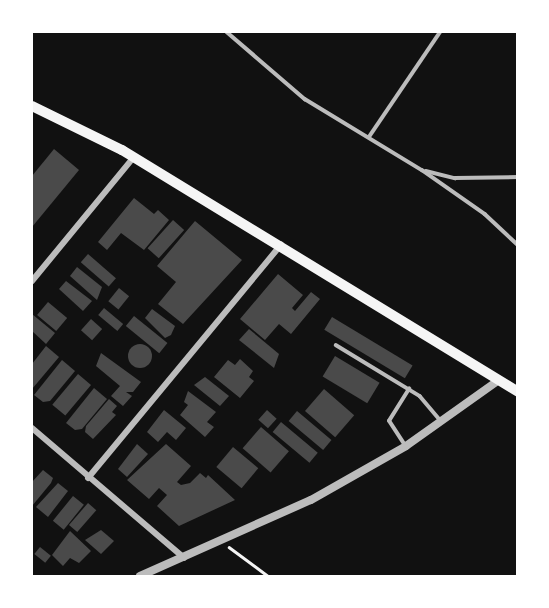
<!DOCTYPE html>
<style>
body{margin:0}
#map{position:relative;width:549px;height:608px;overflow:hidden;background:#111;font-family:Literata,serif}
div>[style]{position:absolute}
.building>*{inset:0;background:#4a4a4a;transform-origin:0 0}
.round{border-radius:50%}
.path>*{height:2.5px;margin:-1.25px;padding:0 1.25px;transform-origin:1.25px;border-radius:1.25px;background:#f5f5f5}
.service>*{height:3.5px;margin:-1.75px;padding:0 1.75px;transform-origin:1.75px;border-radius:1.75px;background:#bcbcbc}
.minor>*{height:6px;margin:-3px;padding:0 3px;transform-origin:3px;border-radius:3px;background:#bcbcbc}
.tertiary>*{height:8px;margin:-4px;padding:0 4px;transform-origin:4px;border-radius:4px;background:#bcbcbc}
.primary>*{height:10px;margin:-5px;padding:0 5px;transform-origin:5px;border-radius:5px;background:#f5f5f5}
span{translate:-50% -50%;white-space:nowrap;text-align:center;line-height:1.15;-webkit-text-stroke:6px #fff;paint-order:stroke}
.frame{position:absolute;inset:0;border:33px solid #fff;pointer-events:none}
</style>
<div id="map">
<div class="building">
<div style="clip-path:polygon(54px 149px,79px 170px,32px 227px,32px 176px)"></div>
<div style="clip-path:polygon(134px 198px,154px 214px,158px 210px,169px 220px,144px 250px,121px 233px,107px 250px,98px 242px)"></div>
<div style="left:173px;top:220px;width:15px;height:38px;rotate:42deg"></div>
<div style="clip-path:polygon(195px 221px,242px 260px,183px 324px,158px 304px,176px 282px,157px 266px)"></div>
<div style="left:88px;top:254px;width:37px;height:11px;rotate:41deg"></div>
<div style="clip-path:polygon(77px 267px,102px 287px,97px 300px,70px 276px)"></div>
<div style="clip-path:polygon(278px 274px,303px 295px,292px 308px,295px 311px,311px 292px,320px 299px,291px 334px,279px 324px,265px 340px,240px 319px)"></div>
<div style="clip-path:polygon(66px 281px,92px 301px,83px 311px,59px 289px)"></div>
<div style="left:119px;top:288px;width:13px;height:17px;rotate:39deg"></div>
<div style="left:48px;top:302px;width:25px;height:17px;rotate:40deg"></div>
<div style="left:104px;top:308px;width:25px;height:9px;rotate:40deg"></div>
<div style="clip-path:polygon(152px 309px,175px 326px,171px 335px,165px 338px,145px 318px)"></div>
<div style="clip-path:polygon(32px 314px,55px 333px,46px 344px,32px 331px)"></div>
<div style="left:134px;top:316px;width:43px;height:13px;rotate:39deg"></div>
<div style="left:332px;top:317px;width:94px;height:15px;rotate:31deg"></div>
<div style="left:91px;top:319px;width:15px;height:15px;rotate:42deg"></div>
<div style="clip-path:polygon(249px 329px,279px 354px,274px 368px,239px 340px)"></div>
<div class="round" style="left:128px;top:344px;width:24px;height:24px"></div>
<div style="clip-path:polygon(46px 346px,59px 357px,32px 389px,32px 364px)"></div>
<div style="clip-path:polygon(101px 353px,141px 382px,133px 392px,126px 392px,132px 396px,123px 406px,111px 396px,120px 386px,96px 366px)"></div>
<div style="left:335px;top:356px;width:52px;height:24px;rotate:31deg"></div>
<div style="clip-path:polygon(240px 359px,253px 371px,249px 377px,254px 381px,240px 398px,214px 377px,228px 360px,235px 365px)"></div>
<div style="clip-path:polygon(62px 360px,75px 371px,50px 401px,43px 402px,34px 395px)"></div>
<div style="left:78px;top:374px;width:17px;height:40px;rotate:40deg"></div>
<div style="clip-path:polygon(205px 377px,229px 396px,220px 406px,194px 385px)"></div>
<div style="clip-path:polygon(94px 388px,107px 399px,82px 429px,75px 430px,66px 423px)"></div>
<div style="left:324px;top:389px;width:40px;height:29px;rotate:41deg"></div>
<div style="clip-path:polygon(188px 391px,216px 412px,207px 422px,214px 427px,205px 437px,180px 415px,188px 405px,184px 402px)"></div>
<div style="clip-path:polygon(109px 399px,117px 406px,112px 412px,116px 415px,93px 439px,85px 432px,86px 426px)"></div>
<div style="clip-path:polygon(164px 410px,186px 428px,176px 440px,167px 432px,158px 442px,147px 432px)"></div>
<div style="left:267px;top:410px;width:13px;height:13px;rotate:42deg"></div>
<div style="left:297px;top:411px;width:45px;height:13px;rotate:40deg"></div>
<div style="left:281px;top:422px;width:48px;height:13px;rotate:40deg"></div>
<div style="left:261px;top:427px;width:37px;height:28px;rotate:41deg"></div>
<div style="clip-path:polygon(137px 444px,148px 454px,127px 477px,118px 469px)"></div>
<div style="clip-path:polygon(166px 444px,191px 466px,177px 482px,181px 485px,190px 483px,200px 473px,206px 478px,208px 475px,235px 500px,179px 526px,157px 506px,167px 495px,159px 488px,149px 499px,127px 480px)"></div>
<div style="left:233px;top:447px;width:33px;height:26px;rotate:40deg"></div>
<div style="clip-path:polygon(43px 470px,53px 478px,51px 483px,32px 506px,32px 482px)"></div>
<div style="clip-path:polygon(58px 483px,68px 491px,48px 517px,36px 507px)"></div>
<div style="left:73px;top:496px;width:14px;height:32px;rotate:39deg"></div>
<div style="left:88px;top:503px;width:11px;height:29px;rotate:41deg"></div>
<div style="clip-path:polygon(101px 530px,114px 541px,101px 554px,85px 540px)"></div>
<div style="clip-path:polygon(70px 531px,91px 551px,79px 563px,70px 558px,63px 566px,52px 555px)"></div>
<div style="left:40px;top:547px;width:14px;height:9px;rotate:39deg"></div>
</div>
<div class="path">
<div style="left:229px;top:547px;width:49px;rotate:36.6deg"></div>
</div>
<div class="service">
<div style="left:227px;top:32px;width:103px;rotate:40.7deg"></div>
<div style="left:305px;top:99px;width:137px;rotate:31.3deg"></div>
<div style="left:422px;top:170px;width:77px;rotate:34.9deg"></div>
<div style="left:485px;top:214px;width:45px;rotate:43.2deg"></div>
<div style="left:369px;top:137px;width:127px;rotate:-55.9deg"></div>
<div style="left:426px;top:171px;width:30px;rotate:14deg"></div>
<div style="left:455px;top:178px;width:63px;rotate:-0.9deg"></div>
<div style="left:336px;top:345px;width:98px;rotate:31.3deg"></div>
<div style="left:420px;top:396px;width:31px;rotate:50deg"></div>
<div style="left:404px;top:444px;width:27px;rotate:-123deg"></div>
<div style="left:389px;top:421px;width:38px;rotate:-58deg"></div>
</div>
<div class="minor">
<div style="left:32px;top:281px;width:161px;rotate:-50.6deg"></div>
<div style="left:32px;top:428px;width:200px;rotate:40.5deg"></div>
<div style="left:88px;top:478px;width:303px;rotate:-50.4deg"></div>
</div>
<div class="tertiary">
<div style="left:140px;top:576px;width:187px;rotate:-24deg"></div>
<div style="left:311px;top:500px;width:109px;rotate:-29.6deg"></div>
<div style="left:406px;top:446px;width:114px;rotate:-35.4deg"></div>
</div>
<div class="primary">
<div style="left:32px;top:106px;width:100px;rotate:26.1deg"></div>
<div style="left:122px;top:150px;width:464px;rotate:31.4deg"></div>
</div>
<div class="frame"></div>
</div>
